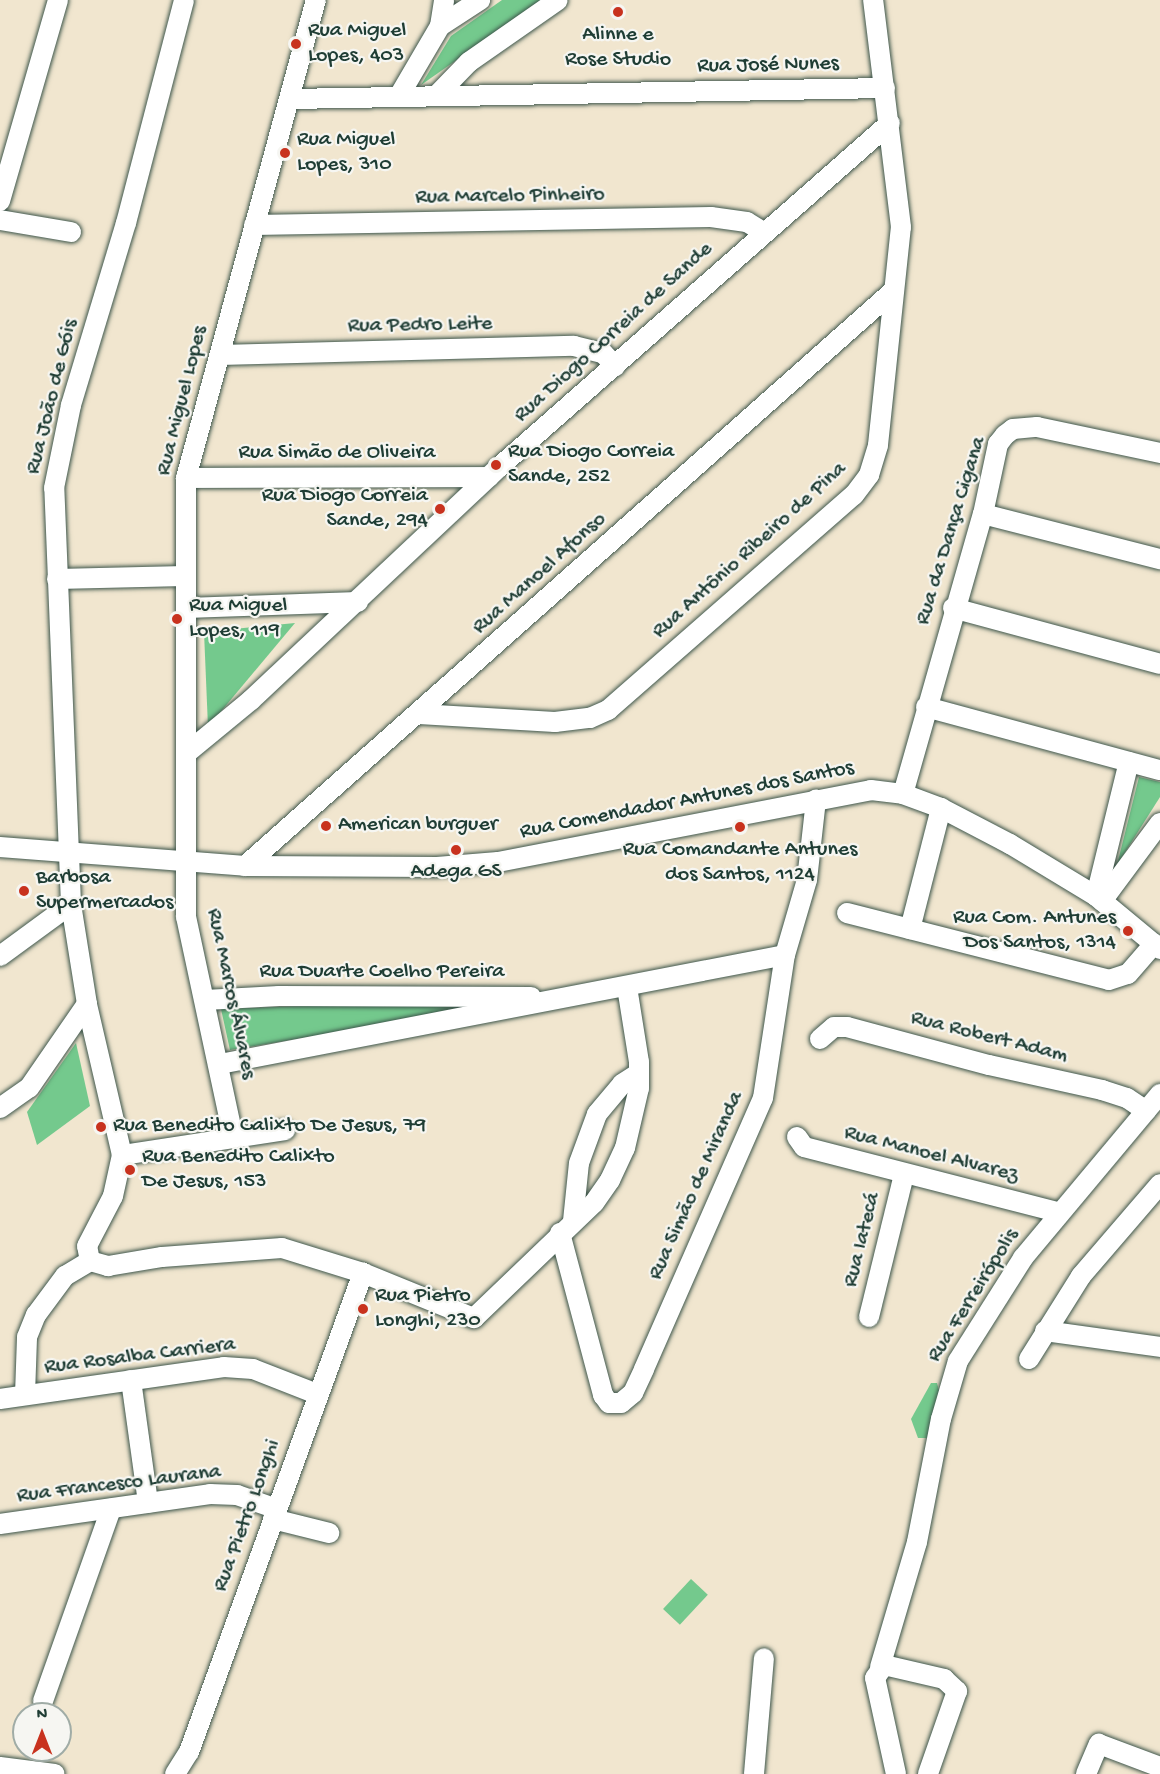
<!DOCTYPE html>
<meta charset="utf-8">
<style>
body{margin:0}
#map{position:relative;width:1160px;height:1774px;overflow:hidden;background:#f1e6cf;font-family:"Gochi Hand",sans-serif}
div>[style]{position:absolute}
.green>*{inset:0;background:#74c98d;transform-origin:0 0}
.roads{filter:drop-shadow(0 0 2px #3e564b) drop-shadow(0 0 2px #3e564b)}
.minor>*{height:20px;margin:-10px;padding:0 10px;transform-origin:10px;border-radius:10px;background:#fff}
.dots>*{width:16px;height:16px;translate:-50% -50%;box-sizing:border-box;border:3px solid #f6f6f2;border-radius:50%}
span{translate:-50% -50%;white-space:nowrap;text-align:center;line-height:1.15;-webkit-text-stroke:4.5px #f6f6f2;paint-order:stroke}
.poi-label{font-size:22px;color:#1f3d34}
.left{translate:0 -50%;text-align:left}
.right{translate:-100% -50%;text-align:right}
.street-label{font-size:22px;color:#1f3d34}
.north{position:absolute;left:12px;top:1702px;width:60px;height:60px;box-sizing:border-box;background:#f6f6f2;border:2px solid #a0aca6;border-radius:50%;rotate:0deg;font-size:16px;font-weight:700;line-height:24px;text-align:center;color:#1f3d34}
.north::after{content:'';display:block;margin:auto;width:21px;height:27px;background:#c8321e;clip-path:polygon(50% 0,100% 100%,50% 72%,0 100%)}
</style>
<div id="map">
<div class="green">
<div style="clip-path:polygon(502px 0,542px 0,421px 85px,451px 36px)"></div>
<div style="clip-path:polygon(295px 623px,208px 727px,204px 632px)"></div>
<div style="clip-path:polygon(1139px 777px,1160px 782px,1160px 797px,1117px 865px)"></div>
<div style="clip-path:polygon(451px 1001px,486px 1008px,230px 1050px,221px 1009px)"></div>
<div style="clip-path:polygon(76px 1043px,90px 1106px,37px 1145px,27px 1112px)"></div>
<div style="clip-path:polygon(931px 1383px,937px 1383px,941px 1398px,933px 1438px,918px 1438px,911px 1419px)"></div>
<div style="left:691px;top:1579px;width:23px;height:41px;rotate:43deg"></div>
</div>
<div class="roads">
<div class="minor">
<div style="left:440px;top:26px;width:26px;rotate:-81deg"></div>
<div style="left:437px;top:95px;width:46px;rotate:-45.9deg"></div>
<div style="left:469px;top:62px;width:108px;rotate:-34.9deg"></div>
<div style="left:399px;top:96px;width:81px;rotate:-59.6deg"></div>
<div style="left:440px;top:26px;width:48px;rotate:-33deg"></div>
<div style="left:291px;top:99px;width:594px;rotate:-1.06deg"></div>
<div style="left:0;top:201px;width:209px;rotate:-73.9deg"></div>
<div style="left:0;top:220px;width:72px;rotate:9.6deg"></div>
<div style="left:254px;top:225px;width:457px;rotate:-1deg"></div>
<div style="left:711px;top:217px;width:36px;rotate:8deg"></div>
<div style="left:747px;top:222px;width:19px;rotate:32deg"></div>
<div style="left:220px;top:355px;width:354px;rotate:-1.5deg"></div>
<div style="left:574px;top:346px;width:30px;rotate:14deg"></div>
<div style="left:603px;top:353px;width:18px;rotate:47deg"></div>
<div style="left:186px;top:478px;width:303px;rotate:-0.2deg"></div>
<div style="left:983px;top:514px;width:183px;rotate:14.3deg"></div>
<div style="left:57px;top:579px;width:128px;rotate:-1.3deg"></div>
<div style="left:186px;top:608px;width:172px;rotate:-2deg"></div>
<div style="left:953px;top:608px;width:214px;rotate:15.1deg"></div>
<div style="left:926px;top:707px;width:242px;rotate:15.1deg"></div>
<div style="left:419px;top:714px;width:136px;rotate:3.4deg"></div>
<div style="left:555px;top:722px;width:35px;rotate:-7deg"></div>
<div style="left:590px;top:718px;width:20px;rotate:-24deg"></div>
<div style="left:608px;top:710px;width:327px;rotate:-41.2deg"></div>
<div style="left:854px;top:495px;width:25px;rotate:-53deg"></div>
<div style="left:869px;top:475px;width:31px;rotate:-73deg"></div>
<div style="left:878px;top:445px;width:219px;rotate:-84deg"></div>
<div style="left:901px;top:227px;width:229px;rotate:-97deg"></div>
<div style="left:188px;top:752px;width:82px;rotate:-39.5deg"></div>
<div style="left:251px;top:700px;width:339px;rotate:-43.2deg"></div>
<div style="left:498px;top:468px;width:522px;rotate:-41.35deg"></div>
<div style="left:903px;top:794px;width:291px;rotate:-74.1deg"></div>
<div style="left:983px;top:514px;width:72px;rotate:-77.9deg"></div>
<div style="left:998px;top:444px;width:11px;rotate:-52deg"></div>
<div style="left:1005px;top:435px;width:10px;rotate:-37deg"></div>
<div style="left:1013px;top:429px;width:24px;rotate:-5deg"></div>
<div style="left:1037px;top:427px;width:126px;rotate:11.9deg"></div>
<div style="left:0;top:847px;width:246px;rotate:4.4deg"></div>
<div style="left:245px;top:866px;width:192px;rotate:0.3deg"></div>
<div style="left:437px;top:867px;width:61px;rotate:-4.7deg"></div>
<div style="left:498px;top:862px;width:380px;rotate:-10.9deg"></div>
<div style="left:871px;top:790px;width:32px;rotate:7deg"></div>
<div style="left:903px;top:794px;width:40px;rotate:20.2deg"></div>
<div style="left:941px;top:808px;width:78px;rotate:27.6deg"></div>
<div style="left:1010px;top:844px;width:100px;rotate:31.2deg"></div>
<div style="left:1096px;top:896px;width:83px;rotate:39.6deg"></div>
<div style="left:245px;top:866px;width:865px;rotate:-41.58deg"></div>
<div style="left:1096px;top:896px;width:138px;rotate:-76.2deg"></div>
<div style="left:1102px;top:901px;width:97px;rotate:-53.4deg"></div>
<div style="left:847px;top:913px;width:270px;rotate:14.3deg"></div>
<div style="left:1109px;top:980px;width:20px;rotate:-18deg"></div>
<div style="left:1128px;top:974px;width:40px;rotate:-49deg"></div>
<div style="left:910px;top:929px;width:125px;rotate:-75.6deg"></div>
<div style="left:0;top:956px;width:88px;rotate:-36.2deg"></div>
<div style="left:205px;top:1000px;width:74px;rotate:-3.1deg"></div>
<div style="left:279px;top:996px;width:252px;rotate:0.2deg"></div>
<div style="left:820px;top:1039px;width:18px;rotate:-41deg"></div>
<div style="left:834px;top:1027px;width:13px"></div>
<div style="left:847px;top:1027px;width:147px;rotate:15deg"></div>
<div style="left:989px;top:1065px;width:116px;rotate:12.5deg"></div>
<div style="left:1102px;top:1090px;width:26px;rotate:18deg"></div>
<div style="left:1127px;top:1098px;width:23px;rotate:34deg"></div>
<div style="left:220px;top:1064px;width:575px;rotate:-10.92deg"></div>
<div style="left:0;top:1108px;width:35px;rotate:-35deg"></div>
<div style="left:29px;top:1088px;width:102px;rotate:-55.4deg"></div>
<div style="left:233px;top:1136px;width:224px;rotate:-102.1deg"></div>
<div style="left:186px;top:917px;width:439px;rotate:-90deg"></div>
<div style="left:186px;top:478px;width:495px;rotate:-74.8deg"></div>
<div style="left:797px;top:1137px;width:12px;rotate:55deg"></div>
<div style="left:804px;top:1147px;width:262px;rotate:14.4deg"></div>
<div style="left:122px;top:1155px;width:165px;rotate:-8.7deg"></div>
<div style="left:573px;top:1221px;width:58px;rotate:-84.1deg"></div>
<div style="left:579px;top:1163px;width:52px;rotate:-69.8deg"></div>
<div style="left:597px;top:1114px;width:39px;rotate:-50deg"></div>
<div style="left:622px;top:1084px;width:20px;rotate:-33deg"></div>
<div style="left:560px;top:1233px;width:168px;rotate:75.1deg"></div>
<div style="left:603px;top:1395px;width:10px;rotate:53deg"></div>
<div style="left:609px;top:1403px;width:12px"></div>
<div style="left:621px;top:1403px;width:16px;rotate:-40deg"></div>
<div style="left:633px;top:1393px;width:26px;rotate:-65deg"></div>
<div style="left:644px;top:1369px;width:296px;rotate:-66.3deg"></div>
<div style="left:763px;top:1098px;width:145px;rotate:-81.3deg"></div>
<div style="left:785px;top:955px;width:78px;rotate:-73.7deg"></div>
<div style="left:807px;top:880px;width:81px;rotate:-83.6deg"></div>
<div style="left:90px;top:1261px;width:15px;rotate:-101deg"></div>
<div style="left:87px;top:1246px;width:56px;rotate:-62.5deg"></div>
<div style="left:113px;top:1196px;width:42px;rotate:-77.6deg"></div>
<div style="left:122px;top:1155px;width:155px;rotate:-103.1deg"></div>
<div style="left:87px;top:1004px;width:101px;rotate:-99.1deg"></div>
<div style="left:71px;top:904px;width:416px;rotate:-92.3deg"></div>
<div style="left:54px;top:488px;width:85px;rotate:-78.4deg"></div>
<div style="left:71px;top:405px;width:190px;rotate:-73.2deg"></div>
<div style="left:126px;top:223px;width:230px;rotate:-75.4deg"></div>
<div style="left:90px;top:1261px;width:19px;rotate:16deg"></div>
<div style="left:108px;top:1266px;width:55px;rotate:-9.5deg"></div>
<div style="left:162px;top:1257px;width:120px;rotate:-4.3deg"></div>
<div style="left:282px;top:1248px;width:85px;rotate:17.2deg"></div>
<div style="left:363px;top:1273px;width:120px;rotate:22.1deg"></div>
<div style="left:474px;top:1318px;width:166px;rotate:-43.8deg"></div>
<div style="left:594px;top:1203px;width:28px;rotate:-55deg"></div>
<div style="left:610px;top:1180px;width:35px;rotate:-65deg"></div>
<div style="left:625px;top:1148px;width:62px;rotate:-76.9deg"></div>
<div style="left:639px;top:1088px;width:26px;rotate:-90deg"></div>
<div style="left:639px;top:1062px;width:76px;rotate:-99.1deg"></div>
<div style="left:869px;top:1317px;width:146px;rotate:-76.2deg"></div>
<div style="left:1045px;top:1331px;width:116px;rotate:7.9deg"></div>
<div style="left:1029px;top:1359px;width:98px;rotate:-57.9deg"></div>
<div style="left:1081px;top:1276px;width:121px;rotate:-49.3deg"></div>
<div style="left:131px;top:1380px;width:124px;rotate:82.1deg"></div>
<div style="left:25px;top:1395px;width:58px;rotate:-88deg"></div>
<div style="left:27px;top:1337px;width:24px;rotate:-68deg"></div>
<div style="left:36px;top:1315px;width:49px;rotate:-53.4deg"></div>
<div style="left:65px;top:1276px;width:29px;rotate:-31deg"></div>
<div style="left:0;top:1399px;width:226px;rotate:-8.1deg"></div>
<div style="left:224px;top:1367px;width:29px;rotate:4deg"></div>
<div style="left:253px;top:1369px;width:69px;rotate:21.3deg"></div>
<div style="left:273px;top:1519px;width:58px;rotate:14deg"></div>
<div style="left:0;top:1524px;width:212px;rotate:-8.1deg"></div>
<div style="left:210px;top:1494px;width:27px;rotate:2deg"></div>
<div style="left:237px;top:1495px;width:42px;rotate:19.3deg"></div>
<div style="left:880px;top:1667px;width:130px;rotate:-73.5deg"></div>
<div style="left:917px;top:1542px;width:125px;rotate:-79deg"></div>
<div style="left:941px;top:1419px;width:60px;rotate:-73.7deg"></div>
<div style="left:958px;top:1361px;width:122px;rotate:-57.7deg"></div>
<div style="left:1023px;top:1258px;width:214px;rotate:-50.1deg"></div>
<div style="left:43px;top:1701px;width:204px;rotate:-70.5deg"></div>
<div style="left:0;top:1767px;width:55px;rotate:7.3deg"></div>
<div style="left:175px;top:1774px;width:26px;rotate:-58deg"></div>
<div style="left:189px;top:1752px;width:510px;rotate:-70.04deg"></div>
<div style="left:754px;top:1774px;width:116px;rotate:-85.1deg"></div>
<div style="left:896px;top:1774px;width:98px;rotate:-102.3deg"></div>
<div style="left:875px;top:1678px;width:16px;rotate:-55deg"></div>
<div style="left:884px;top:1665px;width:62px;rotate:13.1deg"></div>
<div style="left:944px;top:1679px;width:18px;rotate:43deg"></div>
<div style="left:957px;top:1691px;width:88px;rotate:109.3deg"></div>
<div style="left:1086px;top:1774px;width:33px;rotate:-67deg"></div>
<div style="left:1099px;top:1744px;width:65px;rotate:20.7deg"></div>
</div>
</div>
<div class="dots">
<div style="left:618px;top:12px;background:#c8321e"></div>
<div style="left:296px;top:44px;background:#c8321e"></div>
<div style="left:285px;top:153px;background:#c8321e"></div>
<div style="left:496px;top:465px;background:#c8321e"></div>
<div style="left:440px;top:509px;background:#c8321e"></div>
<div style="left:177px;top:619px;background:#c8321e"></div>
<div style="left:326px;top:826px;background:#c8321e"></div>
<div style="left:740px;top:827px;background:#c8321e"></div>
<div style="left:456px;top:850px;background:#c8321e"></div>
<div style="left:24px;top:891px;background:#c8321e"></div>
<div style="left:1128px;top:931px;background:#c8321e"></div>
<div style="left:101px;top:1127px;background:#c8321e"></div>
<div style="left:130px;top:1170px;background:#c8321e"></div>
<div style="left:363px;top:1309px;background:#c8321e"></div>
</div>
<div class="poi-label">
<span class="left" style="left:308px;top:44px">Rua Miguel<br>Lopes, 403</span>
<span style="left:618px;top:48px">Alinne e<br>Rose Studio</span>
<span class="left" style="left:297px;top:153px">Rua Miguel<br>Lopes, 310</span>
<span class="left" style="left:508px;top:465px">Rua Diogo Correia<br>Sande, 252</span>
<span class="right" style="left:428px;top:509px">Rua Diogo Correia<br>Sande, 294</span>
<span class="left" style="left:189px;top:619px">Rua Miguel<br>Lopes, 119</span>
<span class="left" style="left:338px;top:826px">American burguer</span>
<span style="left:740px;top:863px">Rua Comandante Antunes<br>dos Santos, 1124</span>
<span style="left:456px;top:873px">Adega GS</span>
<span class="left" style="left:36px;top:891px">Barbosa<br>Supermercados</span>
<span class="right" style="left:1116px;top:931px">Rua Com. Antunes<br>Dos Santos, 1314</span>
<span class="left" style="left:113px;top:1127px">Rua Benedito Calixto De Jesus, 79</span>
<span class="left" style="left:142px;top:1170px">Rua Benedito Calixto<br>De Jesus, 153</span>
<span class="left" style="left:375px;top:1309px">Rua Pietro<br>Longhi, 230</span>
</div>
<div class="street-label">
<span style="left:768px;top:66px;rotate:-1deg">Rua José Nunes</span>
<span style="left:510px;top:197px;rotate:-1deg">Rua Marcelo Pinheiro</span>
<span style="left:420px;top:326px;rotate:-1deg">Rua Pedro Leite</span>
<span style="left:614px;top:333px;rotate:-42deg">Rua Diogo Correia de Sande</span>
<span style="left:53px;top:397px;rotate:-76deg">Rua João de Góis</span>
<span style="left:183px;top:401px;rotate:-76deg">Rua Miguel Lopes</span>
<span style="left:337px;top:454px">Rua Simão de Oliveira</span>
<span style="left:952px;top:531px;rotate:-73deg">Rua da Dança Cigana</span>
<span style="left:750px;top:551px;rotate:-42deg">Rua Antônio Ribeiro de Pina</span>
<span style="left:540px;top:574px;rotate:-42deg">Rua Manoel Afonso</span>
<span style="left:687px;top:801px;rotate:-11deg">Rua Comendador Antunes dos Santos</span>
<span style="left:382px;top:973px">Rua Duarte Coelho Pereira</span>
<span style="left:230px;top:994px;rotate:78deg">Rua Marcos Álvares</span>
<span style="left:989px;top:1038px;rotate:14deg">Rua Robert Adam</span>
<span style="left:931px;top:1155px;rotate:14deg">Rua Manoel Alvarez</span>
<span style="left:697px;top:1186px;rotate:-66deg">Rua Simão de Miranda</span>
<span style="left:863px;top:1240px;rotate:-76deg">Rua Iatecá</span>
<span style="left:974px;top:1296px;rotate:-58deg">Rua Ferreirópolis</span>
<span style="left:140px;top:1357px;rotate:-7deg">Rua Rosalba Carriera</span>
<span style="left:119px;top:1485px;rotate:-7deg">Rua Francesco Laurana</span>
<span style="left:248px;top:1516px;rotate:-70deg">Rua Pietro Longhi</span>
</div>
<div class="north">N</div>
</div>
